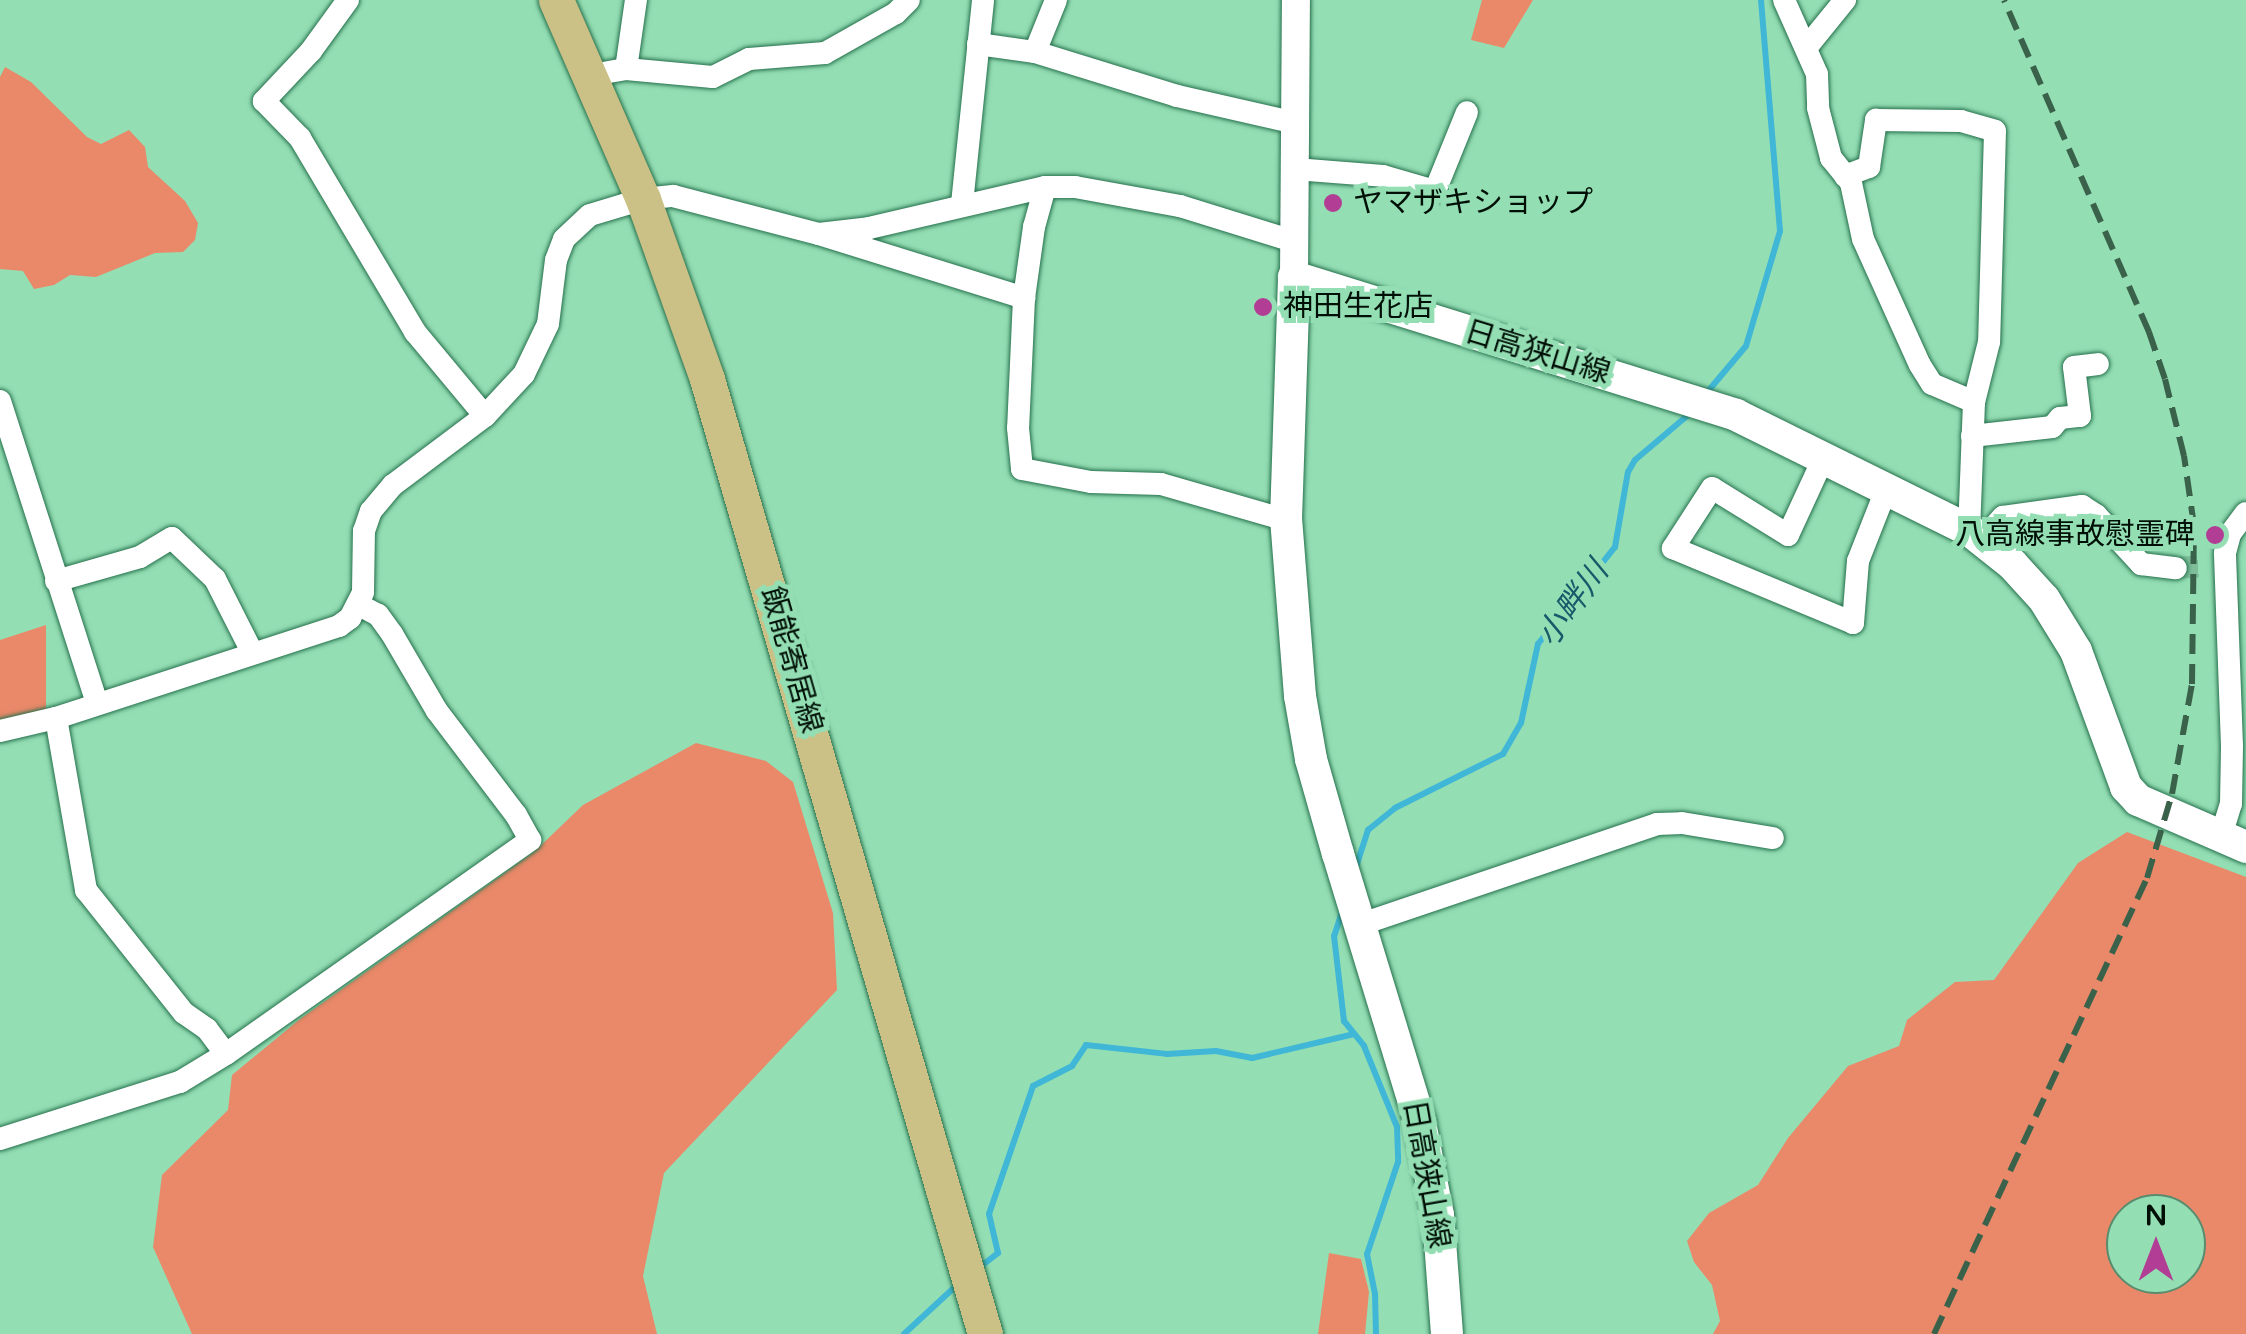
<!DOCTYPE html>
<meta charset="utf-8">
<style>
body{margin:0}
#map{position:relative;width:2246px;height:1334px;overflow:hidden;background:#94deb4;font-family:"Varela Round","Noto Sans JP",sans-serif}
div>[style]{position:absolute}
.green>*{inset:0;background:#e98969}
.stream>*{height:6px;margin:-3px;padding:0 3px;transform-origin:3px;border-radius:3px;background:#40b7d6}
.minor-tunnel>*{height:22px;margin-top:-11px;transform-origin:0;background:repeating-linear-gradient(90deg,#7ebf9a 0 22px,transparent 0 33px)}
.roads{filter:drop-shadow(0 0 2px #26714d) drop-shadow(0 0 2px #26714d)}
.minor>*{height:22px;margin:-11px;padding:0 11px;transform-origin:11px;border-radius:11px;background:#fff}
.tertiary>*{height:28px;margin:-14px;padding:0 14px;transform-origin:14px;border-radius:14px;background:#fff}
.secondary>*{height:32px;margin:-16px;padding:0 16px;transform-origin:16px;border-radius:16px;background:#fff}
.primary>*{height:35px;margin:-17.5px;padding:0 17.5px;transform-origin:17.5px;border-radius:17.5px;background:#cbc186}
.rail>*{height:6px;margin-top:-3px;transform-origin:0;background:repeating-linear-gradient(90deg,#3a614a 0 20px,transparent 0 30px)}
.dots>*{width:28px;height:28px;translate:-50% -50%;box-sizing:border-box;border:5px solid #94deb4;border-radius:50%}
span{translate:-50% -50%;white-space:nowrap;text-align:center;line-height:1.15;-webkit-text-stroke:10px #94deb4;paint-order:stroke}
.poi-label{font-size:30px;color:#001006}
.left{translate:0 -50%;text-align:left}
.right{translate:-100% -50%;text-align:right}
.street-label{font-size:30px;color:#001006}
.water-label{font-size:32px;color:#19596a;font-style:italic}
.north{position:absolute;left:2106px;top:1194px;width:100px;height:100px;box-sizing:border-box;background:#94deb4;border:2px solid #598c6e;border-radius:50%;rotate:0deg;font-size:28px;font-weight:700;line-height:40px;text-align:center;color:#001006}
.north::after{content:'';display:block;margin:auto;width:35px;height:45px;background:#b23d95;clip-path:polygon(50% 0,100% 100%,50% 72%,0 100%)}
</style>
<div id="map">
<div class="green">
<div style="clip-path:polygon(1482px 0,1533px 0,1504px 48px,1471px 40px)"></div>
<div style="clip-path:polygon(5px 67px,31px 82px,87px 137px,101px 144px,129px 130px,145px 147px,148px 167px,185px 201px,198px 223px,195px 240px,183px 252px,155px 253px,96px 277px,70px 275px,54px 285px,34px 289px,23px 271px,0 269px,0 77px)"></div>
<div style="clip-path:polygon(46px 625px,46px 710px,0 722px,0 640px)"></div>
<div style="clip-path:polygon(696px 743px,766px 761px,793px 782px,833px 913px,837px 990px,664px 1173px,643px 1276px,657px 1334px,192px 1334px,153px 1247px,162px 1175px,228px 1110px,232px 1075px,300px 1019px,534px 852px,583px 805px)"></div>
<div style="clip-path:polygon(evenodd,2127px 832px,2246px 877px,2246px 1334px,1713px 1334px,1720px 1321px,1712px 1285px,1694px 1262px,1687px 1241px,1709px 1213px,1758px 1185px,1788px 1138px,1848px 1066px,1899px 1046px,1907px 1020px,1955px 982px,1994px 980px,2078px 863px,2127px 832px,2126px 1214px,2186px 1214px,2186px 1274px,2126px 1274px,2126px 1214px)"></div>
<div style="clip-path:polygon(1329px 1253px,1361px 1259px,1369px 1292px,1365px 1334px,1318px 1334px)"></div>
</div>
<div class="stream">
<div style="left:1704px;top:396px;width:65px;rotate:-50deg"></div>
<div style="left:1746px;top:346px;width:120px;rotate:-73.5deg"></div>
<div style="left:1780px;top:231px;width:232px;rotate:-94.7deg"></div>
<div style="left:1356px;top:867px;width:39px;rotate:-72deg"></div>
<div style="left:1368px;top:830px;width:35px;rotate:-39deg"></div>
<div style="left:1395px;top:808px;width:121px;rotate:-26.6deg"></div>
<div style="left:1503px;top:754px;width:36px;rotate:-60deg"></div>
<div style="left:1521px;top:723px;width:81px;rotate:-77.9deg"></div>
<div style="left:1538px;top:644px;width:124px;rotate:-51.6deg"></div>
<div style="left:1615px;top:547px;width:76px;rotate:-80.2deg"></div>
<div style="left:1628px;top:472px;width:14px;rotate:-60deg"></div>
<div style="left:1635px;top:460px;width:77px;rotate:-40.3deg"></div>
<div style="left:1342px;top:912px;width:25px;rotate:108deg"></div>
<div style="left:1334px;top:936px;width:86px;rotate:83.3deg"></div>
<div style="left:1344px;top:1021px;width:32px;rotate:51deg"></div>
<div style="left:1364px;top:1046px;width:87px;rotate:67.8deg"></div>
<div style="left:1397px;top:1127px;width:35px;rotate:88deg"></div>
<div style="left:1398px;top:1162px;width:97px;rotate:108.6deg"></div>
<div style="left:1367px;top:1254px;width:41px;rotate:78.7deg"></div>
<div style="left:1375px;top:1294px;width:40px;rotate:88.6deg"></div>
<div style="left:980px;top:1267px;width:23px;rotate:-38deg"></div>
<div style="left:998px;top:1253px;width:40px;rotate:-103deg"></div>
<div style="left:989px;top:1214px;width:135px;rotate:-71deg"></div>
<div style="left:1033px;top:1086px;width:44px;rotate:-27.1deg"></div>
<div style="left:1072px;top:1066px;width:25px;rotate:-56deg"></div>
<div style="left:1086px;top:1045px;width:81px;rotate:6.3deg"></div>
<div style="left:1167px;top:1054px;width:49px;rotate:-3.5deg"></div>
<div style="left:1216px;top:1051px;width:37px;rotate:11deg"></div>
<div style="left:1252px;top:1058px;width:105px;rotate:-13.2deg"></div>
<div style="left:904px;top:1334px;width:74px;rotate:-42.8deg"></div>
</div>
<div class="minor-tunnel">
<div style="left:2176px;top:568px;width:32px;rotate:-4deg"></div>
</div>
<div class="roads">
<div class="minor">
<div style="left:348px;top:0;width:63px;rotate:126deg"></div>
<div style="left:311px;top:51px;width:69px;rotate:133.2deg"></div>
<div style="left:264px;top:101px;width:52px;rotate:45.8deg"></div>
<div style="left:300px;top:138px;width:226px;rotate:59.3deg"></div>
<div style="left:415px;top:332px;width:109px;rotate:50.2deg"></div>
<div style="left:1784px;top:0;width:81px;rotate:66deg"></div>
<div style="left:1817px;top:74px;width:34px;rotate:88deg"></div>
<div style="left:1818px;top:108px;width:52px;rotate:75.4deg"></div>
<div style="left:1831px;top:158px;width:32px;rotate:51deg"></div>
<div style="left:1851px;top:183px;width:57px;rotate:77.9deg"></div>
<div style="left:1863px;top:239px;width:138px;rotate:65.7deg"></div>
<div style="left:1920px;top:365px;width:22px;rotate:58deg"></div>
<div style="left:1932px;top:384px;width:46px;rotate:23.2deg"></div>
<div style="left:1974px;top:402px;width:128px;rotate:92.2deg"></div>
<div style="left:978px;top:44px;width:58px;rotate:8deg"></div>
<div style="left:1035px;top:52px;width:149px;rotate:17.2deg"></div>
<div style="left:1177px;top:96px;width:122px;rotate:12.8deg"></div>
<div style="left:1806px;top:48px;width:62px;rotate:-50.9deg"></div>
<div style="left:1035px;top:52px;width:56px;rotate:-68deg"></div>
<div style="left:626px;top:69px;width:70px;rotate:-81.8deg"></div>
<div style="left:592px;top:75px;width:35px;rotate:-10deg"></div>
<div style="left:626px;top:69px;width:87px;rotate:5.3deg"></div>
<div style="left:713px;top:77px;width:40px;rotate:-26.6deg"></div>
<div style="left:749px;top:59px;width:76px;rotate:-4.5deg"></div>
<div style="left:825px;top:53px;width:81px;rotate:-29.4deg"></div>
<div style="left:896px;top:13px;width:18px;rotate:-45deg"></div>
<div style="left:1295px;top:169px;width:88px;rotate:4.5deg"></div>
<div style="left:1383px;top:176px;width:54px;rotate:16.1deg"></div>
<div style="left:1435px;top:191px;width:85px;rotate:-67.9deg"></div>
<div style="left:1845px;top:176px;width:26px;rotate:-21deg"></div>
<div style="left:1869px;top:167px;width:48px;rotate:-81.5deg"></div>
<div style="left:1876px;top:120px;width:85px;rotate:0.7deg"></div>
<div style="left:1961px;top:121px;width:35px;rotate:16deg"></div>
<div style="left:1995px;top:131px;width:211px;rotate:91.6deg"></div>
<div style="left:1989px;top:342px;width:62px;rotate:104deg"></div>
<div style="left:962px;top:204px;width:205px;rotate:-84.1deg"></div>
<div style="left:822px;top:235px;width:212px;rotate:17.3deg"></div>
<div style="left:1024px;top:298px;width:130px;rotate:92.6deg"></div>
<div style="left:1018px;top:428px;width:41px;rotate:84.4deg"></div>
<div style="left:1022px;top:469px;width:70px;rotate:10.7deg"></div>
<div style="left:1091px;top:482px;width:70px;rotate:1.6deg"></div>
<div style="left:1161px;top:484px;width:130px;rotate:16.1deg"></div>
<div style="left:1024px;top:298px;width:72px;rotate:-82deg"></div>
<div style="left:1034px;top:227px;width:41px;rotate:-74.6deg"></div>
<div style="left:0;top:401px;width:317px;rotate:72.2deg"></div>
<div style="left:1972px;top:436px;width:81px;rotate:-6.4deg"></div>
<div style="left:2052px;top:427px;width:12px;rotate:-48deg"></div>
<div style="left:2060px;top:418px;width:20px;rotate:-6deg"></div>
<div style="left:2080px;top:416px;width:49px;rotate:-97deg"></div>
<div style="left:2074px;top:367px;width:24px;rotate:-7deg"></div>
<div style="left:1824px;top:457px;width:86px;rotate:114.8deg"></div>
<div style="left:1788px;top:535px;width:89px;rotate:-148.3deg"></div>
<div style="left:1712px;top:488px;width:72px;rotate:123deg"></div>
<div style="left:1673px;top:548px;width:195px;rotate:22.6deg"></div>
<div style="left:1853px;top:623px;width:62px;rotate:-85.4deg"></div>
<div style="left:1858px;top:561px;width:76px;rotate:-68.5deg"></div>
<div style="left:1983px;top:539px;width:30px;rotate:-48deg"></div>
<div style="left:2003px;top:517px;width:80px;rotate:-7.9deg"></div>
<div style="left:2082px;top:506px;width:17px;rotate:33deg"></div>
<div style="left:2096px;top:515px;width:67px;rotate:47.4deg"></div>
<div style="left:2141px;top:564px;width:35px;rotate:7deg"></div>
<div style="left:56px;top:581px;width:87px;rotate:-15.9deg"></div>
<div style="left:140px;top:557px;width:37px;rotate:-31deg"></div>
<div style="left:172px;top:538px;width:59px;rotate:43.6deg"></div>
<div style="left:215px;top:579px;width:82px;rotate:63.1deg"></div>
<div style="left:56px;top:718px;width:175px;rotate:80.1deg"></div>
<div style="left:86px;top:890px;width:157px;rotate:51.5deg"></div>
<div style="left:184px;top:1013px;width:28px;rotate:35deg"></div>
<div style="left:207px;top:1029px;width:31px;rotate:53deg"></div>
<div style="left:0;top:731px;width:57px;rotate:-13.1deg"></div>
<div style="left:56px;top:718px;width:298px;rotate:-18deg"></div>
<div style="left:339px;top:626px;width:14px;rotate:-36deg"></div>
<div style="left:350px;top:618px;width:29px;rotate:-63deg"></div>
<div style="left:363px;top:592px;width:61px;rotate:-89.1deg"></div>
<div style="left:364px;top:531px;width:21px;rotate:-71deg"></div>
<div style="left:371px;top:511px;width:34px;rotate:-50deg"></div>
<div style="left:393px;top:485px;width:115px;rotate:-36.9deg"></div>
<div style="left:485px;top:416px;width:57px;rotate:-47.1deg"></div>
<div style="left:524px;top:374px;width:55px;rotate:-64.4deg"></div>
<div style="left:548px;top:324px;width:64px;rotate:-82.9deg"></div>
<div style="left:556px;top:260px;width:22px;rotate:-69deg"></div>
<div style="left:564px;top:239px;width:35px;rotate:-43deg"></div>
<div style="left:590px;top:215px;width:55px;rotate:-16.8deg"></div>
<div style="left:643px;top:199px;width:30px;rotate:-6deg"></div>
<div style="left:673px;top:196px;width:151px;rotate:14.6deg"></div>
<div style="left:819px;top:234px;width:50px;rotate:-6.8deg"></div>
<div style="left:869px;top:228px;width:181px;rotate:-13.1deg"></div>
<div style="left:1045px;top:187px;width:30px"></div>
<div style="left:1075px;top:187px;width:107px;rotate:10.3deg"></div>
<div style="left:1180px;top:206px;width:118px;rotate:17.2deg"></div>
<div style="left:2221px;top:836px;width:34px;rotate:-73deg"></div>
<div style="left:2231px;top:804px;width:58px;rotate:-89deg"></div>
<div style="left:2232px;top:746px;width:193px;rotate:-92.1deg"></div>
<div style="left:2225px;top:553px;width:20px;rotate:-75deg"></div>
<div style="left:2230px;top:534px;width:26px;rotate:-53deg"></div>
<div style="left:1359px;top:925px;width:315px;rotate:-18.7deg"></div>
<div style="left:1657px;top:824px;width:25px;rotate:-2deg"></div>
<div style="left:1682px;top:823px;width:92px;rotate:9.4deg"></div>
<div style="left:0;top:1139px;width:189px;rotate:-17.6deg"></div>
<div style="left:180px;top:1082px;width:54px;rotate:-31.3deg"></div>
<div style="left:226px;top:1054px;width:372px;rotate:-35.1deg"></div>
<div style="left:530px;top:840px;width:29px;rotate:-119deg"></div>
<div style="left:516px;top:815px;width:131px;rotate:-127.2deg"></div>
<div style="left:437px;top:711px;width:89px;rotate:-120.3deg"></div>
<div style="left:392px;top:634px;width:24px;rotate:-126deg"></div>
<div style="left:378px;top:615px;width:21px;rotate:-152deg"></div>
</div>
<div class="tertiary">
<div style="left:1294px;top:277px;width:277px;rotate:-89.6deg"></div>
</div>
<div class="secondary">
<div style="left:1447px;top:1334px;width:119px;rotate:-94.3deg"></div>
<div style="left:1438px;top:1215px;width:95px;rotate:-101deg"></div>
<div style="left:1420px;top:1122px;width:280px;rotate:-107deg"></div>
<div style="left:1338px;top:854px;width:99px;rotate:-105.9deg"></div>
<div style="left:1311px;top:759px;width:64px;rotate:-99.9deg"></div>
<div style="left:1300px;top:696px;width:177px;rotate:-94.5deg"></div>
<div style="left:1286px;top:520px;width:243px;rotate:-88.1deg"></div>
<div style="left:1294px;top:277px;width:463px;rotate:17.3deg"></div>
<div style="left:1736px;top:415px;width:260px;rotate:26.3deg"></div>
<div style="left:1969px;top:530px;width:55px;rotate:38.3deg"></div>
<div style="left:2012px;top:564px;width:47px;rotate:47.6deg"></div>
<div style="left:2044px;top:599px;width:61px;rotate:58.4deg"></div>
<div style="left:2076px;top:651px;width:145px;rotate:69.8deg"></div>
<div style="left:2126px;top:787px;width:18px;rotate:47deg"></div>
<div style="left:2138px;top:800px;width:118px;rotate:23.5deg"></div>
</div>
<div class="primary">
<div style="left:556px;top:0;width:217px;rotate:66.4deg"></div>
<div style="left:643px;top:199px;width:191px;rotate:70.4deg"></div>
<div style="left:707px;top:379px;width:995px;rotate:73.77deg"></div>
</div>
</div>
<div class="rail">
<div style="left:1934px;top:1334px;width:503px;rotate:-64.96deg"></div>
<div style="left:2147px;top:878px;width:88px;rotate:-73.4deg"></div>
<div style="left:2172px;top:794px;width:112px;rotate:-79.7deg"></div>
<div style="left:2192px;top:684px;width:158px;rotate:-89.3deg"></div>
<div style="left:2194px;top:526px;width:71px;rotate:-98.1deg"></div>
<div style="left:2184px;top:456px;width:79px;rotate:-103.9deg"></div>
<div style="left:2165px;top:379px;width:50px;rotate:-108.8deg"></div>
<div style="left:2149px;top:332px;width:362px;rotate:-113.6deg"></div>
</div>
<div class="dots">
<div style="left:1333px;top:203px;background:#b23d95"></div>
<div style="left:1263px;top:307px;background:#b23d95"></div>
<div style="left:2215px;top:535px;background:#b23d95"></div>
</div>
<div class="poi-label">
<span class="left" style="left:1353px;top:203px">ヤマザキショップ</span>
<span class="left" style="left:1283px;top:307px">神田生花店</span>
<span class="right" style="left:2195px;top:535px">八高線事故慰霊碑</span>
</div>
<div class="street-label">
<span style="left:1537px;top:353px;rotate:17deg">日高狭山線</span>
<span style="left:791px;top:660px;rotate:74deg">飯能寄居線</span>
<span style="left:1426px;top:1174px;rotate:80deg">日高狭山線</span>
</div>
<div class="water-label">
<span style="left:1573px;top:604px;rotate:-54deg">小畔川</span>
</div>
<div class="north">N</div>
</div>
